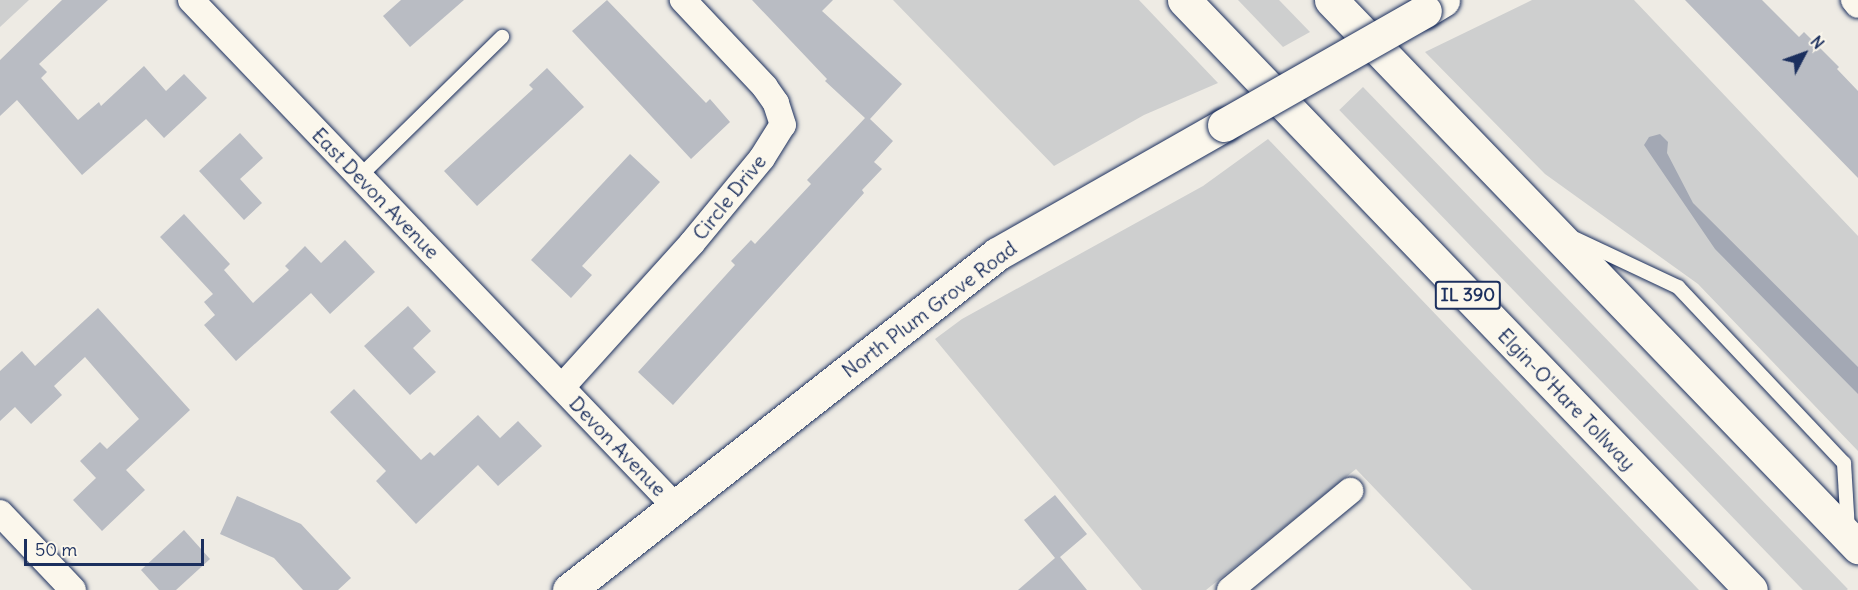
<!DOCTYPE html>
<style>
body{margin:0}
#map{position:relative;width:1858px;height:590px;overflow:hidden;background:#eeebe4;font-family:Delius,sans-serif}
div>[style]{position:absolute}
.green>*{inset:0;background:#cecfcf;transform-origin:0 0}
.water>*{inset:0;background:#a3a8b4}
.building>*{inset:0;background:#b9bcc3}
.roads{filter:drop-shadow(0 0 2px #1b2f5e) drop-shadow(0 0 2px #1b2f5e)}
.service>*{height:14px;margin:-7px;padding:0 7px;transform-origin:7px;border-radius:7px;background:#fbf7ec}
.minor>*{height:26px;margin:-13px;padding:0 13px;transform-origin:13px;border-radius:13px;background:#fbf7ec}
.tertiary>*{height:33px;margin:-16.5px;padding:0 16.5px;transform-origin:16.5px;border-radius:16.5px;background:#fbf7ec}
.motorway>*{height:33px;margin:-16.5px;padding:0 16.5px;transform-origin:16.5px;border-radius:16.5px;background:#fbf7ec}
.bridges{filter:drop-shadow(0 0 2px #1b2f5e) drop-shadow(0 0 2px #1b2f5e)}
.tertiary-bridge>*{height:33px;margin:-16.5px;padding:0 16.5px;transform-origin:16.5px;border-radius:16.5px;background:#fbf7ec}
span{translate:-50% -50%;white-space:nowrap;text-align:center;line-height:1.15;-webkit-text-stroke:4.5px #fbf7ec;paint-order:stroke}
.shield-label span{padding:2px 4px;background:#fbf7ec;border:2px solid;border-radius:4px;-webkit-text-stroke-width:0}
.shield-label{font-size:18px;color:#1b2f5e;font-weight:700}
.street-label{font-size:20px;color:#1b2f5e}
.north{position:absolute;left:1774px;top:24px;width:60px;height:60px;-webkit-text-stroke:4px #fbf7ec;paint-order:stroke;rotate:49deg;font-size:16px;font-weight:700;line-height:24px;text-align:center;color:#1b2f5e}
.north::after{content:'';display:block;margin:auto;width:21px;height:27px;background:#1b2f5e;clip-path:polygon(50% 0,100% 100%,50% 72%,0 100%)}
.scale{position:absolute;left:24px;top:539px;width:180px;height:27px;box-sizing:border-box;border:3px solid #1b2f5e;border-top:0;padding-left:8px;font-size:18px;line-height:21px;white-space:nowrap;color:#1b2f5e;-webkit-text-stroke:4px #fbf7ec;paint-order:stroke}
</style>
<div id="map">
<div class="green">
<div style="clip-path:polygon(0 0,29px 0,0 27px)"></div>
<div style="clip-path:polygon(893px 0,1139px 0,1218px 83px,1144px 115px,1054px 166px)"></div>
<div style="clip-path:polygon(1238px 0,1279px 0,1310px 32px,1283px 47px)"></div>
<div style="clip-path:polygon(1532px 0,1634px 0,1858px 236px,1858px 451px,1698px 284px,1545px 174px,1425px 52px)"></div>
<div style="left:1363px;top:87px;width:698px;height:33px;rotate:46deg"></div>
<div style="clip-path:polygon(1268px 139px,1699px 590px,1472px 590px,1356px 469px,1206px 590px,1142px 590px,935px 339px,962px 319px,1203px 186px)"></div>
</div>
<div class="water">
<div style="clip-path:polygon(1660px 134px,1668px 142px,1667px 153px,1693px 203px,1858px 367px,1858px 394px,1715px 249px,1644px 145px,1649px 137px)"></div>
</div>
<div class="building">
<div style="clip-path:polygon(62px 0,108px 0,39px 64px,47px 72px,41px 78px,78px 120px,99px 102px,101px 106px,144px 66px,166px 91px,184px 74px,207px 98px,164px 138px,146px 119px,82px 175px,17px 100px,0 116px,0 60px)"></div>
<div style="clip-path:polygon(401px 0,464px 0,410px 47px,383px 16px)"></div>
<div style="clip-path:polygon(607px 0,706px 103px,710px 99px,730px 122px,691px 159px,572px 31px)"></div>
<div style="clip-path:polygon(752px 0,833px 0,822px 11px,902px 84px,870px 119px,893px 141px,874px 162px,882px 169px,862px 190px,864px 193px,673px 405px,638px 372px,735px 265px,731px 261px,751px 240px,755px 244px,811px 184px,807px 180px,865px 118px,825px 81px,827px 79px)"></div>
<div style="clip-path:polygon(1685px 0,1762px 0,1799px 37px,1804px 32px,1839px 67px,1837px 69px,1858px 91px,1858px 178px)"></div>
<div style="clip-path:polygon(547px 68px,584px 107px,477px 206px,444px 171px,533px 89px,529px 85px)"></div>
<div style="clip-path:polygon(240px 133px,263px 158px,240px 179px,262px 203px,244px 220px,199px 171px)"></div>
<div style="clip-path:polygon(630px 154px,660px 182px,582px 266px,592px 275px,571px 298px,531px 260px)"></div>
<div style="clip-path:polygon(184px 214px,230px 264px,224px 270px,253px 303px,289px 270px,285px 266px,305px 246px,321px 263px,345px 240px,375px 272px,330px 314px,311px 293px,236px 361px,204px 325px,215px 315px,204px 302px,213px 294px,160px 237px)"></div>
<div style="clip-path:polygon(408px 306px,431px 331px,413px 348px,436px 372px,410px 395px,364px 346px)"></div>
<div style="clip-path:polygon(98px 308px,190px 410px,126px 470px,145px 490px,102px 531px,73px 500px,96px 478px,80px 461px,100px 442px,107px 449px,139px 419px,85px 357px,54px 386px,62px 395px,31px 424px,15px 407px,0 421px,0 371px,22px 351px,35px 366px)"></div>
<div style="clip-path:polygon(354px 389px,421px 460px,430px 452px,434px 456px,478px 415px,500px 438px,518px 421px,542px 446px,498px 486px,478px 465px,416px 524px,376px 481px,386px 471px,330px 412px)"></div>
<div style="clip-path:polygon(1055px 495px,1087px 534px,1060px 557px,1087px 590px,1018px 590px,1055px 558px,1024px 520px)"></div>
<div style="clip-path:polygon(237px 496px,301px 524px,351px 578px,338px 590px,303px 590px,274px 558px,220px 534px)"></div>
<div style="clip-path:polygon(184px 530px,210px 559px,176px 590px,159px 590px,141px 570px)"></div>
</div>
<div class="roads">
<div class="service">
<div style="left:360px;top:176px;width:199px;rotate:-44.4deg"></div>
<div style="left:1576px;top:239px;width:113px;rotate:25.2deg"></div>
<div style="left:1678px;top:287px;width:242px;rotate:46.7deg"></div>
<div style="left:1844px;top:463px;width:67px;rotate:86.6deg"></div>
</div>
<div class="minor">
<div style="left:191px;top:0;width:699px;rotate:46.28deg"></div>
<div style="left:1854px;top:0;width:6px;rotate:51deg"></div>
<div style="left:562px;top:387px;width:194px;rotate:-47.9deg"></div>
<div style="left:692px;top:243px;width:110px;rotate:-50.5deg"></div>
<div style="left:762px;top:158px;width:39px;rotate:-58deg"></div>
<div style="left:783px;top:125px;width:23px;rotate:-108deg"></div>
<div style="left:776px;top:103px;width:19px;rotate:-125deg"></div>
<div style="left:765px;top:87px;width:120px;rotate:-133.3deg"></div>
<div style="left:0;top:513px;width:106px;rotate:46.5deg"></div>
<div style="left:1230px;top:590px;width:156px;rotate:-39.5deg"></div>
</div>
<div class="tertiary">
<div style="left:1425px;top:11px;width:21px;rotate:-31deg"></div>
<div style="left:569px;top:590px;width:544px;rotate:-38.13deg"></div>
<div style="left:997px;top:254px;width:261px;rotate:-29.6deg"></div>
</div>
<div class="motorway">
<div style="left:1184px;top:0;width:818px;rotate:46.14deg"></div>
<div style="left:1331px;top:0;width:760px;rotate:46.07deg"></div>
</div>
</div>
<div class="bridges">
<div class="tertiary-bridge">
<div style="left:1224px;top:125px;width:231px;rotate:-29.6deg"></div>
</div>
</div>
<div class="shield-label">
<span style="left:1468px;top:295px">IL 390</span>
</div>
<div class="street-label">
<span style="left:376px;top:193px;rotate:46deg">East Devon Avenue</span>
<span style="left:729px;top:197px;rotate:-51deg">Circle Drive</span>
<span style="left:929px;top:309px;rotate:-37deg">North Plum Grove Road</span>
<span style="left:1567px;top:399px;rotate:46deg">Elgin-O'Hare Tollway</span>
<span style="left:618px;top:446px;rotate:46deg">Devon Avenue</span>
</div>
<div class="north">N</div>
<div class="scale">50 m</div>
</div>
